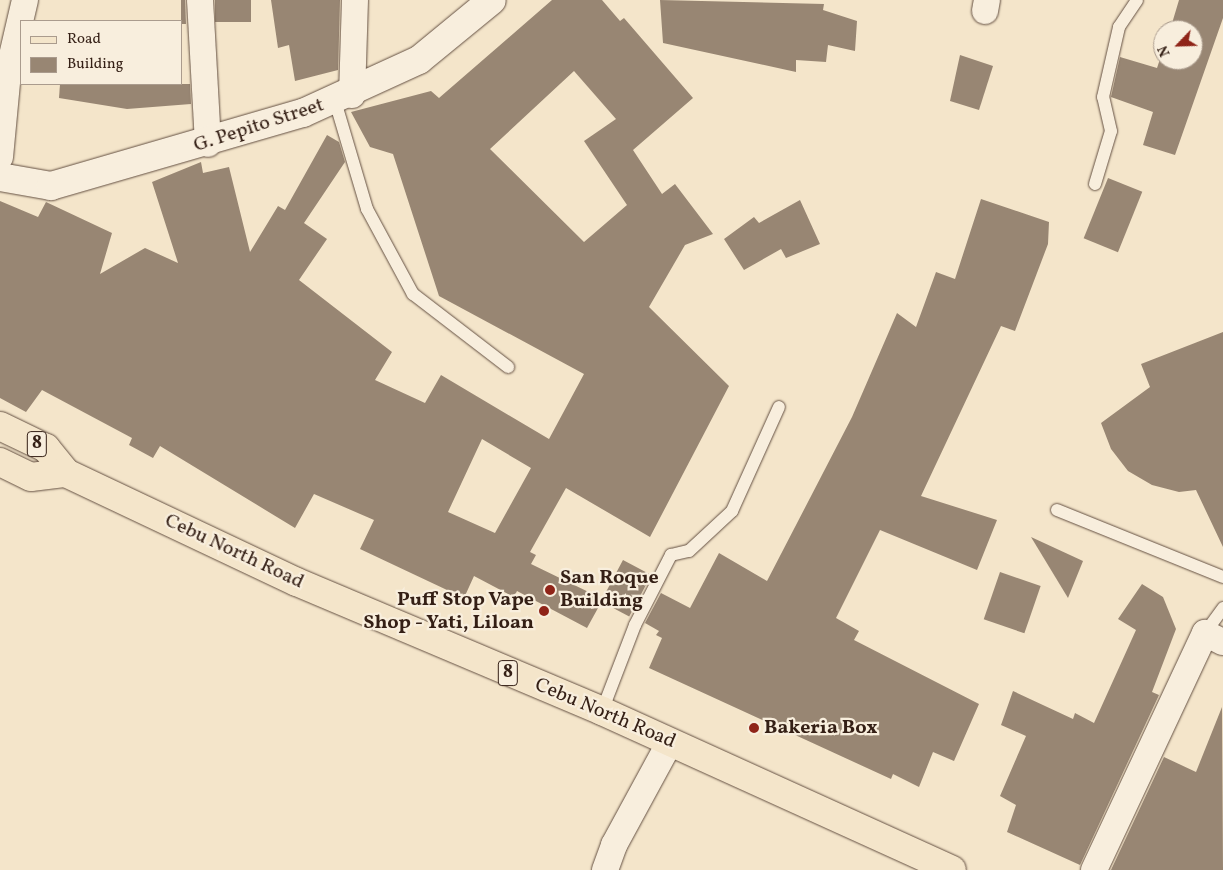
<!DOCTYPE html>
<style>
body{margin:0}
#map{position:relative;width:1223px;height:870px;overflow:hidden;background:#f4e5ca;font-family:Vollkorn,serif}
div>[style]{position:absolute}
.building>*{inset:0;background:#988673;transform-origin:0 0}
.roads{filter:drop-shadow(0 0 1px #645042) drop-shadow(0 0 1px #645042)}
.service>*{height:12px;margin:-6px;padding:0 6px;transform-origin:6px;border-radius:6px;background:#f8eedd}
.minor>*{height:26px;margin:-13px;padding:0 13px;transform-origin:13px;border-radius:13px;background:#f8eedd}
.tertiary>*{height:28px;margin:-14px;padding:0 14px;transform-origin:14px;border-radius:14px;background:#f8eedd}
.primary>*{height:28px;margin:-14px;padding:0 14px;transform-origin:14px;border-radius:14px;background:#f4e5ca}
.dots>*{width:14px;height:14px;translate:-50% -50%;box-sizing:border-box;border:2px solid #f8eedd;border-radius:50%}
span{translate:-50% -50%;white-space:nowrap;text-align:center;line-height:1.15;-webkit-text-stroke:4.5px #f8eedd;paint-order:stroke}
.shield-label span{padding:1px 4px;background:#f8eedd;border:1px solid;border-radius:4px;-webkit-text-stroke-width:0}
.shield-label{font-size:19px;color:#341f15;font-weight:700}
.street-label{font-size:20px;color:#341f15}
.poi-label{font-size:20px;color:#341f15;font-weight:700}
.left{translate:0 -50%;text-align:left}
.right{translate:-100% -50%;text-align:right}
.legend{position:absolute;left:20px;top:20px;width:162px;height:65px;box-sizing:border-box;background:#f8eedd;border:1px solid #aa9b8d;margin:0;padding:6px 9px;list-style:none;font-size:15px;color:#341f15}
.legend li{display:flex;align-items:center;gap:10px;height:25px}
.legend b{width:25px;border:1px solid #aa9b8d}
.north{position:absolute;left:1153px;top:20px;width:50px;height:50px;box-sizing:border-box;background:#f8eedd;border:1px solid #aa9b8d;border-radius:50%;rotate:246deg;font-size:14px;font-weight:700;line-height:20px;text-align:center;color:#341f15}
.north::after{content:'';display:block;margin:auto;width:18px;height:22px;background:#8f2418;clip-path:polygon(50% 0,100% 100%,50% 72%,0 100%)}
</style>
<div id="map">
<div class="building">
<div style="clip-path:polygon(181px 0,185px 0,186px 24px,181px 24px)"></div>
<div style="left:215px;top:0;width:36px;height:22px"></div>
<div style="clip-path:polygon(271px 0,340px 0,338px 70px,295px 81px,289px 45px,278px 48px)"></div>
<div style="clip-path:polygon(evenodd,552px 0,602px 0,620px 21px,624px 18px,693px 98px,633px 150px,662px 194px,675px 184px,713px 234px,685px 245px,649px 307px,729px 386px,650px 537px,566px 488px,530px 552px,536px 555px,531px 564px,603px 599px,587px 628px,517px 591px,514px 597px,474px 576px,464px 598px,360px 549px,374px 520px,314px 494px,295px 528px,160px 446px,153px 458px,129px 445px,132px 438px,42px 390px,26px 412px,0 398px,0 201px,38px 217px,46px 202px,112px 233px,100px 274px,145px 248px,178px 263px,152px 182px,201px 162px,203px 173px,229px 167px,250px 252px,278px 206px,285px 210px,327px 135px,339px 142px,345px 162px,304px 223px,327px 239px,299px 280px,392px 352px,375px 380px,425px 403px,441px 375px,549px 439px,584px 374px,439px 296px,393px 154px,370px 147px,351px 112px,431px 91px,439px 98px,552px 0,574px 71px,616px 119px,584px 141px,627px 205px,584px 242px,490px 149px,574px 71px,552px 0,482px 439px,531px 468px,495px 533px,448px 512px,482px 439px)"></div>
<div style="clip-path:polygon(660px 0,824px 4px,823px 10px,857px 21px,855px 51px,828px 45px,826px 62px,796px 60px,796px 72px,663px 43px)"></div>
<div style="clip-path:polygon(1179px 0,1223px 0,1223px 18px,1175px 155px,1143px 145px,1153px 112px,1111px 97px,1120px 57px,1157px 68px,1163px 50px,1163px 60px,1193px 60px,1193px 30px,1170px 30px)"></div>
<div style="clip-path:polygon(960px 55px,993px 66px,979px 110px,950px 101px)"></div>
<div style="clip-path:polygon(60px 84px,190px 84px,191px 104px,127px 109px,59px 98px)"></div>
<div style="left:1108px;top:178px;width:37px;height:65px;rotate:22deg"></div>
<div style="clip-path:polygon(981px 199px,1049px 222px,1048px 244px,1015px 331px,1001px 326px,921px 496px,997px 520px,977px 570px,880px 530px,836px 618px,859px 631px,854px 640px,979px 704px,954px 761px,933px 752px,919px 787px,893px 774px,891px 779px,649px 668px,662px 638px,656px 635px,659px 631px,645px 623px,661px 593px,690px 608px,719px 553px,767px 581px,852px 417px,897px 313px,916px 327px,936px 272px,955px 279px)"></div>
<div style="clip-path:polygon(800px 200px,820px 244px,786px 258px,781px 249px,744px 270px,724px 239px,754px 217px,759px 223px)"></div>
<div style="clip-path:polygon(1223px 332px,1223px 547px,1196px 490px,1179px 492px,1152px 485px,1128px 471px,1111px 449px,1101px 423px,1150px 387px,1141px 364px)"></div>
<div style="clip-path:polygon(1031px 537px,1083px 561px,1068px 598px)"></div>
<div style="left:623px;top:560px;width:32px;height:47px;rotate:28deg"></div>
<div style="left:1000px;top:572px;width:43px;height:50px;rotate:19deg"></div>
<div style="clip-path:polygon(1142px 584px,1163px 597px,1176px 629px,1152px 692px,1159px 695px,1080px 865px,1007px 832px,1016px 805px,1000px 796px,1026px 736px,1001px 725px,1013px 691px,1073px 719px,1075px 713px,1094px 723px,1136px 630px,1118px 619px)"></div>
<div style="clip-path:polygon(1222px 707px,1223px 870px,1111px 870px,1164px 757px,1196px 772px)"></div>
</div>
<div class="roads">
<div class="service">
<div style="left:335px;top:101px;width:113px;rotate:73.5deg"></div>
<div style="left:367px;top:209px;width:97px;rotate:61.6deg"></div>
<div style="left:413px;top:294px;width:120px;rotate:37.5deg"></div>
<div style="left:1095px;top:184px;width:55px;rotate:-73.2deg"></div>
<div style="left:1111px;top:131px;width:35px;rotate:-103deg"></div>
<div style="left:1103px;top:97px;width:72px;rotate:-77.1deg"></div>
<div style="left:1119px;top:27px;width:32px;rotate:-56deg"></div>
<div style="left:1057px;top:510px;width:179px;rotate:22deg"></div>
<div style="left:1205px;top:633px;width:31px;rotate:-54deg"></div>
<div style="left:602px;top:711px;width:92px;rotate:-69deg"></div>
<div style="left:635px;top:625px;width:79px;rotate:-62.8deg"></div>
<div style="left:671px;top:555px;width:18px;rotate:-13deg"></div>
<div style="left:689px;top:551px;width:59px;rotate:-42.9deg"></div>
<div style="left:732px;top:511px;width:114px;rotate:-65.7deg"></div>
</div>
<div class="minor">
<div style="left:200px;top:0;width:144px;rotate:86.8deg"></div>
<div style="left:985px;top:11px;width:11px;rotate:-80deg"></div>
<div style="left:352px;top:95px;width:95px;rotate:-88.2deg"></div>
<div style="left:0;top:157px;width:84px;rotate:-84.6deg"></div>
<div style="left:8px;top:73px;width:75px;rotate:-76.9deg"></div>
<div style="left:605px;top:870px;width:27px;rotate:-70deg"></div>
<div style="left:614px;top:845px;width:117px;rotate:-61.5deg"></div>
<div style="left:1094px;top:870px;width:262px;rotate:-64.9deg"></div>
<div style="left:1205px;top:633px;width:20px;rotate:27deg"></div>
</div>
<div class="tertiary">
<div style="left:0;top:177px;width:52px;rotate:10deg"></div>
<div style="left:51px;top:186px;width:262px;rotate:-16.2deg"></div>
<div style="left:303px;top:113px;width:128px;rotate:-24.6deg"></div>
<div style="left:419px;top:60px;width:94px;rotate:-39.4deg"></div>
</div>
<div class="primary">
<div style="left:0;top:426px;width:51px;rotate:25.6deg"></div>
<div style="left:46px;top:448px;width:32px;rotate:51deg"></div>
<div style="left:66px;top:473px;width:255px;rotate:25.3deg"></div>
<div style="left:297px;top:582px;width:331px;rotate:22.9deg"></div>
<div style="left:602px;top:711px;width:384px;rotate:24.4deg"></div>
<div style="left:0;top:462px;width:34px;rotate:26deg"></div>
<div style="left:31px;top:477px;width:35px;rotate:-7deg"></div>
</div>
</div>
<div class="dots">
<div style="left:550px;top:590px;background:#8f2418"></div>
<div style="left:544px;top:611px;background:#8f2418"></div>
<div style="left:754px;top:728px;background:#8f2418"></div>
</div>
<div class="shield-label">
<span style="left:37px;top:444px">8</span>
<span style="left:508px;top:673px">8</span>
</div>
<div class="street-label">
<span style="left:259px;top:126px;rotate:-18deg">G. Pepito Street</span>
<span style="left:234px;top:552px;rotate:25deg">Cebu North Road</span>
<span style="left:605px;top:714px;rotate:23deg">Cebu North Road</span>
</div>
<div class="poi-label">
<span class="left" style="left:560px;top:590px">San Roque<br>Building</span>
<span class="right" style="left:534px;top:612px">Puff Stop Vape<br>Shop - Yati, Liloan</span>
<span class="left" style="left:764px;top:728px">Bakeria Box</span>
</div>
<ul class="legend">
<li><b style="height:6px;background:#f4e5ca"></b>Road</li>
<li><b style="height:14px;background:#988673"></b>Building</li>
</ul>
<div class="north">N</div>
</div>
